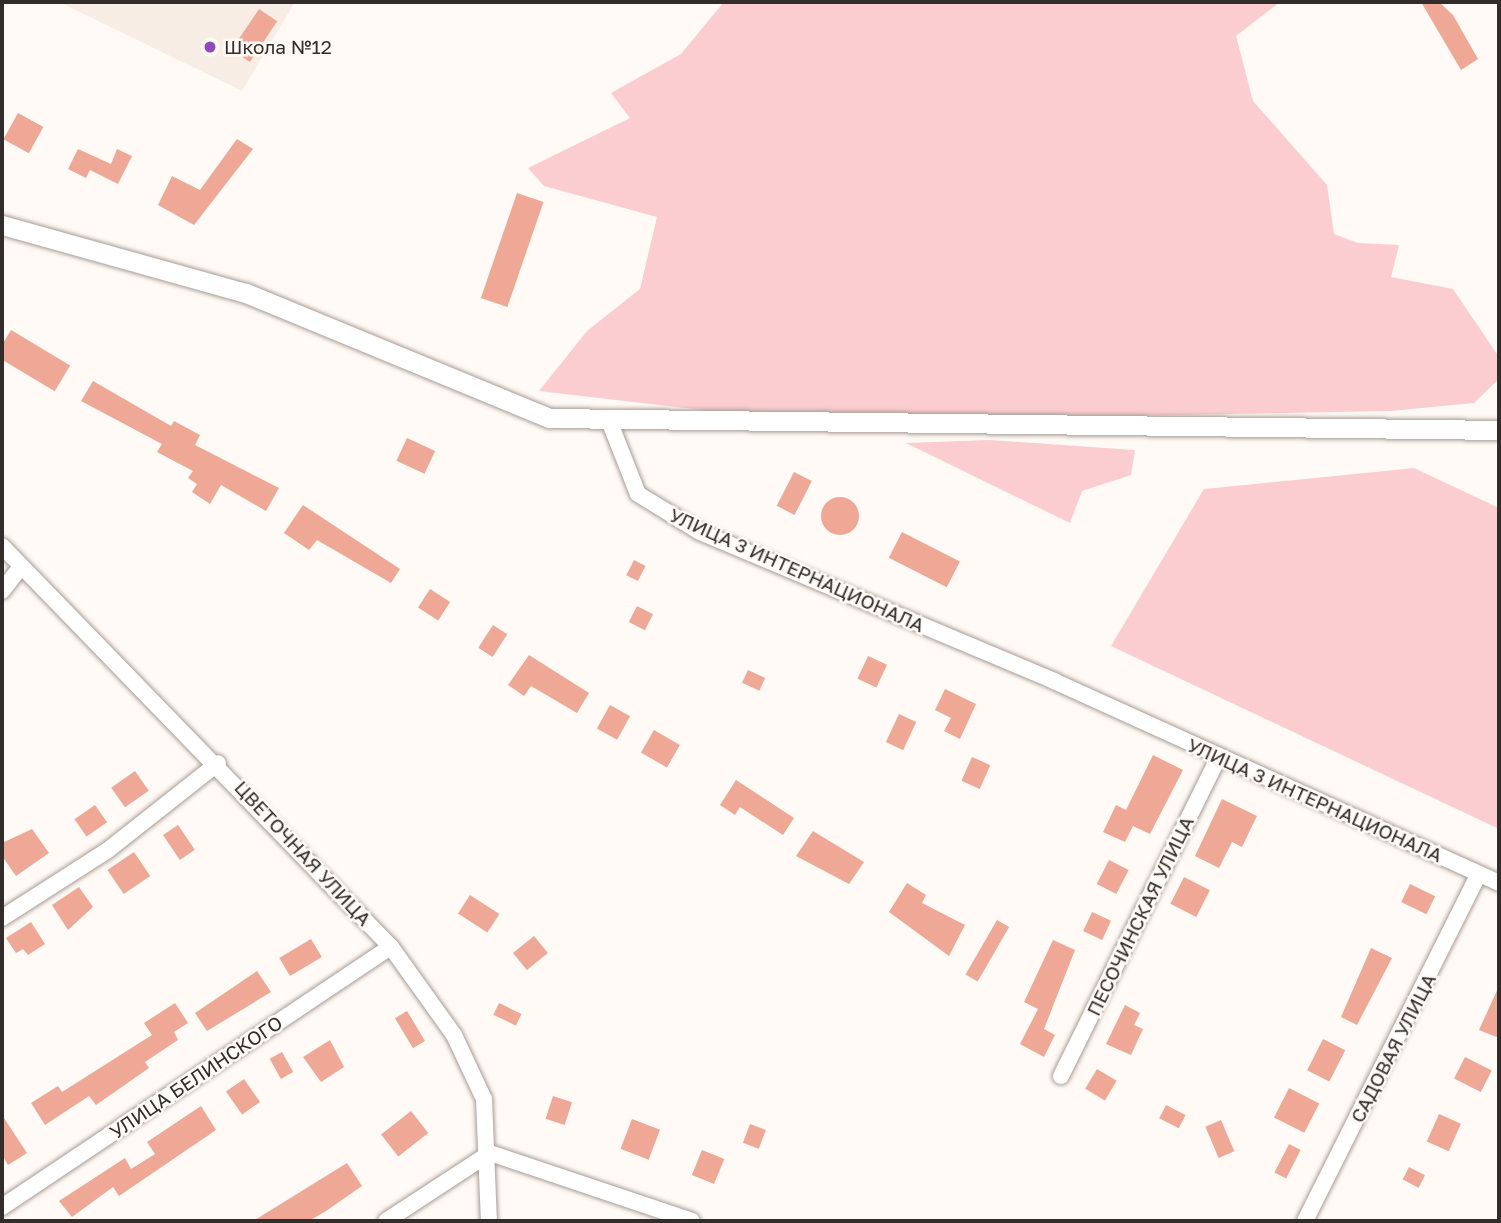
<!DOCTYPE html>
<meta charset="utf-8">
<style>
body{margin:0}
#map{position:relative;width:1501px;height:1223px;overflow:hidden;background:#fffaf6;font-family:"Golos Text",sans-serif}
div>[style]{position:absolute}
.built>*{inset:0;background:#f8ede5}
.green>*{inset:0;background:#fccdd0}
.building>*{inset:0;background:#eea895;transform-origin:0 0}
.round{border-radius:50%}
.roads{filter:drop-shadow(0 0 2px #a79c94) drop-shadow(0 0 2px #a79c94)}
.minor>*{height:16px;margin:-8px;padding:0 8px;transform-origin:8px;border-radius:8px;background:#fff}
.tertiary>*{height:19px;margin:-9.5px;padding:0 9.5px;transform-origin:9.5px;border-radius:9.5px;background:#fff}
.dots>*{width:19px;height:19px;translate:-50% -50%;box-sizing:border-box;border:4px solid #fffaf6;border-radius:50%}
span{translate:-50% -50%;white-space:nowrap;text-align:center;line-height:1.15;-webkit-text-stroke:5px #fffaf6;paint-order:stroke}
.poi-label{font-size:19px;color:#322d2a}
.left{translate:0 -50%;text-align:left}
.street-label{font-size:19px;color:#322d2a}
.frame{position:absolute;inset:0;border:4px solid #322d2a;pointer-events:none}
</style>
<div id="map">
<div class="built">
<div style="clip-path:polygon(59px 2px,295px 2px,242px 91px)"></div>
</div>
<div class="green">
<div style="clip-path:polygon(724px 2px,1280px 2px,1236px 36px,1253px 101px,1327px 185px,1334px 234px,1358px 243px,1399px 245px,1391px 277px,1453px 289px,1499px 357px,1499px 379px,1474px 403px,1391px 411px,805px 422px,539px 391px,587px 331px,640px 289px,657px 217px,544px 186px,528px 168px,630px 118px,611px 93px,681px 54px)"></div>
<div style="clip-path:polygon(989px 440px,1135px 450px,1131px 475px,1082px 491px,1070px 523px,906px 443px)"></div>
<div style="clip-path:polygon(1414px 468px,1499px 508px,1499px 829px,1111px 646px,1204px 489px)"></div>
</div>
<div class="building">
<div style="clip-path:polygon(1421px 2px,1439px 2px,1453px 15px,1478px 59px,1461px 70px)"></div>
<div style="left:259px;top:9px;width:22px;height:49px;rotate:34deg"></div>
<div style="left:18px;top:113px;width:29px;height:30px;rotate:29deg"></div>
<div style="clip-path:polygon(237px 139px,253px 149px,194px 225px,158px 205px,172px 176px,200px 190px)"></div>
<div style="clip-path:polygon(78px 149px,111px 164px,117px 149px,132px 156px,118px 184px,90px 170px,86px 178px,68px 169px)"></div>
<div style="left:517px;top:193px;width:28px;height:111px;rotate:19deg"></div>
<div style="left:11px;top:330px;width:69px;height:30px;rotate:31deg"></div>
<div style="clip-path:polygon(93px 381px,171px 426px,174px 421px,200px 435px,195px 445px,279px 488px,266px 511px,221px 485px,210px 504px,192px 492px,197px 484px,188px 478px,193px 471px,157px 452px,162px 444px,81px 401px)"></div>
<div style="left:407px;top:438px;width:31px;height:25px;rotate:25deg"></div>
<div style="left:794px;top:472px;width:20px;height:38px;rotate:27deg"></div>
<div class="round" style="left:821px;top:497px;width:38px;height:38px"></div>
<div style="clip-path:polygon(303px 505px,400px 569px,391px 583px,317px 540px,309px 550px,284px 533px)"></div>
<div style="left:902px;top:532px;width:65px;height:29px;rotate:27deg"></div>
<div style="left:634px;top:560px;width:13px;height:17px;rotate:27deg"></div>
<div style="left:430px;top:589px;width:24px;height:22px;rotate:33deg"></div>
<div style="left:637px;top:606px;width:18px;height:18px;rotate:27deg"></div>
<div style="left:493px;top:625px;width:17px;height:27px;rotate:33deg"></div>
<div style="clip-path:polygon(529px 655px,589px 693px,577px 713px,531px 686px,524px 696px,508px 685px)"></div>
<div style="left:868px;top:656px;width:21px;height:25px;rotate:25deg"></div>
<div style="left:748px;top:670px;width:19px;height:14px;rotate:25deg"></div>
<div style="clip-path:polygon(945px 689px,976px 704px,960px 739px,944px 731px,951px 718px,935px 710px)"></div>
<div style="left:610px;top:705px;width:23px;height:27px;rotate:29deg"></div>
<div style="left:899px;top:714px;width:19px;height:31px;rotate:25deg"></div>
<div style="left:654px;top:730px;width:30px;height:26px;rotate:30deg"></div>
<div style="clip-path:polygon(1153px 755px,1183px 770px,1150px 834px,1133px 826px,1125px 842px,1103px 832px,1116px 805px,1126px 810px)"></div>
<div style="left:972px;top:757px;width:20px;height:26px;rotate:24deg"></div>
<div style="left:135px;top:771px;width:24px;height:29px;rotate:55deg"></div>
<div style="clip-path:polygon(736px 780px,794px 818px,783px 835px,740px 807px,735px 815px,720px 805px)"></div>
<div style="clip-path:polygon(1222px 799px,1257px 816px,1242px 847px,1232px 842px,1219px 868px,1195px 856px)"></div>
<div style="left:95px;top:805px;width:21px;height:25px;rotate:55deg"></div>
<div style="left:178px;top:825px;width:30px;height:18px;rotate:56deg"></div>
<div style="clip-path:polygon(32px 829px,49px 853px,16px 876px,2px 856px,2px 843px)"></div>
<div style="clip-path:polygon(813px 831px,864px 862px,849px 884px,796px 856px)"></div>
<div style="left:134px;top:852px;width:29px;height:32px;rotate:56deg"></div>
<div style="left:1109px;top:860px;width:22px;height:27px;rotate:27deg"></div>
<div style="left:1184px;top:877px;width:29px;height:30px;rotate:27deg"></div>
<div style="clip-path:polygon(907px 883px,926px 895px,922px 903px,965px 925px,949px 956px,889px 912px)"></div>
<div style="left:1410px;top:884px;width:28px;height:20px;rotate:26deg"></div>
<div style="clip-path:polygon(79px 887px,93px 907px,68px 930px,52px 905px)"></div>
<div style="left:470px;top:895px;width:35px;height:22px;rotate:33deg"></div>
<div style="left:1092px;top:912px;width:21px;height:21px;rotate:25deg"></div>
<div style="left:997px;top:920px;width:14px;height:63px;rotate:30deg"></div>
<div style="clip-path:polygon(31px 922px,45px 944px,28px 955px,23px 949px,16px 953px,6px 938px)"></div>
<div style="left:534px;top:936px;width:22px;height:27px;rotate:51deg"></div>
<div style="left:311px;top:939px;width:21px;height:37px;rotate:59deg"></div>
<div style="clip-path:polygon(1053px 940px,1075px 950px,1044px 1029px,1055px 1035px,1044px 1057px,1020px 1044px,1038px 1009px,1024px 1002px)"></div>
<div style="clip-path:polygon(1371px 948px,1392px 958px,1357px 1025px,1341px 1017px)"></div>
<div style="clip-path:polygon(257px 971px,271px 992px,207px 1031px,195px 1013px)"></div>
<div style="clip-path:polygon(1499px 986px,1499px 1038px,1479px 1030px)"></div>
<div style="clip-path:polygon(175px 1003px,188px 1023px,174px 1032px,178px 1040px,145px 1062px,149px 1068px,96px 1105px,89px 1096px,45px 1125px,31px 1103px,58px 1086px,62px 1092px,152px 1035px,144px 1023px)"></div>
<div style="left:499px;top:1003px;width:25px;height:13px;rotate:26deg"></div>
<div style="clip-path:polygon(1125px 1005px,1140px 1013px,1134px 1025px,1143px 1029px,1131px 1055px,1106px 1044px)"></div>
<div style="left:407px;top:1011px;width:35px;height:14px;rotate:59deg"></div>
<div style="left:1323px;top:1039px;width:25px;height:35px;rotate:27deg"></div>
<div style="clip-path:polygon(330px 1040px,344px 1067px,321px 1082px,303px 1057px)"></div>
<div style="left:282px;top:1052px;width:23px;height:14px;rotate:61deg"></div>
<div style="left:1465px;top:1057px;width:30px;height:24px;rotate:27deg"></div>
<div style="left:1097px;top:1069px;width:23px;height:23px;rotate:31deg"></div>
<div style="left:244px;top:1079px;width:28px;height:22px;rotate:55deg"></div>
<div style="left:1289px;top:1088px;width:34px;height:33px;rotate:27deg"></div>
<div style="left:553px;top:1096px;width:20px;height:24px;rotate:18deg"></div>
<div style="left:1166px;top:1105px;width:22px;height:15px;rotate:27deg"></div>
<div style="clip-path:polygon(201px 1106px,216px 1130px,119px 1196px,113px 1187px,72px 1217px,59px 1201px,125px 1158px,131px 1169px,155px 1154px,147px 1142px)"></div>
<div style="left:411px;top:1111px;width:28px;height:38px;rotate:52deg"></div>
<div style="left:1439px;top:1114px;width:24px;height:30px;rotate:24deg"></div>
<div style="clip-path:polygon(2px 1115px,27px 1153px,8px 1165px,2px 1155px)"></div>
<div style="left:632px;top:1119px;width:30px;height:32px;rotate:21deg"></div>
<div style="left:1221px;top:1120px;width:34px;height:17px;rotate:67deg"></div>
<div style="left:750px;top:1124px;width:17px;height:20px;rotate:21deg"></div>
<div style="left:1289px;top:1144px;width:13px;height:32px;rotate:27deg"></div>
<div style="left:702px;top:1150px;width:24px;height:27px;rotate:22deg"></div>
<div style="clip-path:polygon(347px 1163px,362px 1186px,326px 1211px,309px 1221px,253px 1221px)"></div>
<div style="left:1409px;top:1167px;width:18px;height:14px;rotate:27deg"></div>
</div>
<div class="roads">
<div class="minor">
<div style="left:610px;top:423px;width:76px;rotate:68.5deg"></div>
<div style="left:638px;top:494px;width:73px;rotate:31.5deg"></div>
<div style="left:700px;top:532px;width:384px;rotate:22.8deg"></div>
<div style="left:1054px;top:681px;width:489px;rotate:24.4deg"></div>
<div style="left:2px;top:546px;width:559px;rotate:45.87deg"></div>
<div style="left:391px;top:947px;width:108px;rotate:54.4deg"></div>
<div style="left:454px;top:1035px;width:71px;rotate:64.9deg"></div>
<div style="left:484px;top:1099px;width:122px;rotate:87.7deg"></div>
<div style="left:2px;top:591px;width:29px;rotate:-52deg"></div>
<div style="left:2px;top:918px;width:126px;rotate:-32.7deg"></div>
<div style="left:108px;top:850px;width:140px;rotate:-38.3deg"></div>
<div style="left:1061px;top:1076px;width:357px;rotate:-63.7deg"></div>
<div style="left:2px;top:1207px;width:468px;rotate:-33.8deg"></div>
<div style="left:386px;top:1221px;width:124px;rotate:-33.2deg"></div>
<div style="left:490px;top:1153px;width:213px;rotate:18.6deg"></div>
<div style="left:1305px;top:1221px;width:388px;rotate:-63.4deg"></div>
</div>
<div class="tertiary">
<div style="left:2px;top:225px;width:253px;rotate:15.6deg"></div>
<div style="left:246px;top:293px;width:328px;rotate:22.4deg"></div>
<div style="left:549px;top:418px;width:950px;rotate:0.72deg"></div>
</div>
</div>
<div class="dots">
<div style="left:210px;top:47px;background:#904abe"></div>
</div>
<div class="poi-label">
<span class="left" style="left:224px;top:47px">Школа №12</span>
</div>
<div class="street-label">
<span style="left:797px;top:570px;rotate:24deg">УЛИЦА 3 ИНТЕРНАЦИОНАЛА</span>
<span style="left:1315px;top:800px;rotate:24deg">УЛИЦА 3 ИНТЕРНАЦИОНАЛА</span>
<span style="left:303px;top:853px;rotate:47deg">ЦВЕТОЧНАЯ УЛИЦА</span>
<span style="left:1140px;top:916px;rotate:-64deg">ПЕСОЧИНСКАЯ УЛИЦА</span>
<span style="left:1393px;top:1048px;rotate:-63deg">САДОВАЯ УЛИЦА</span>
<span style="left:196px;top:1077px;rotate:-34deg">УЛИЦА БЕЛИНСКОГО</span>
</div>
<div class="frame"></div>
</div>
